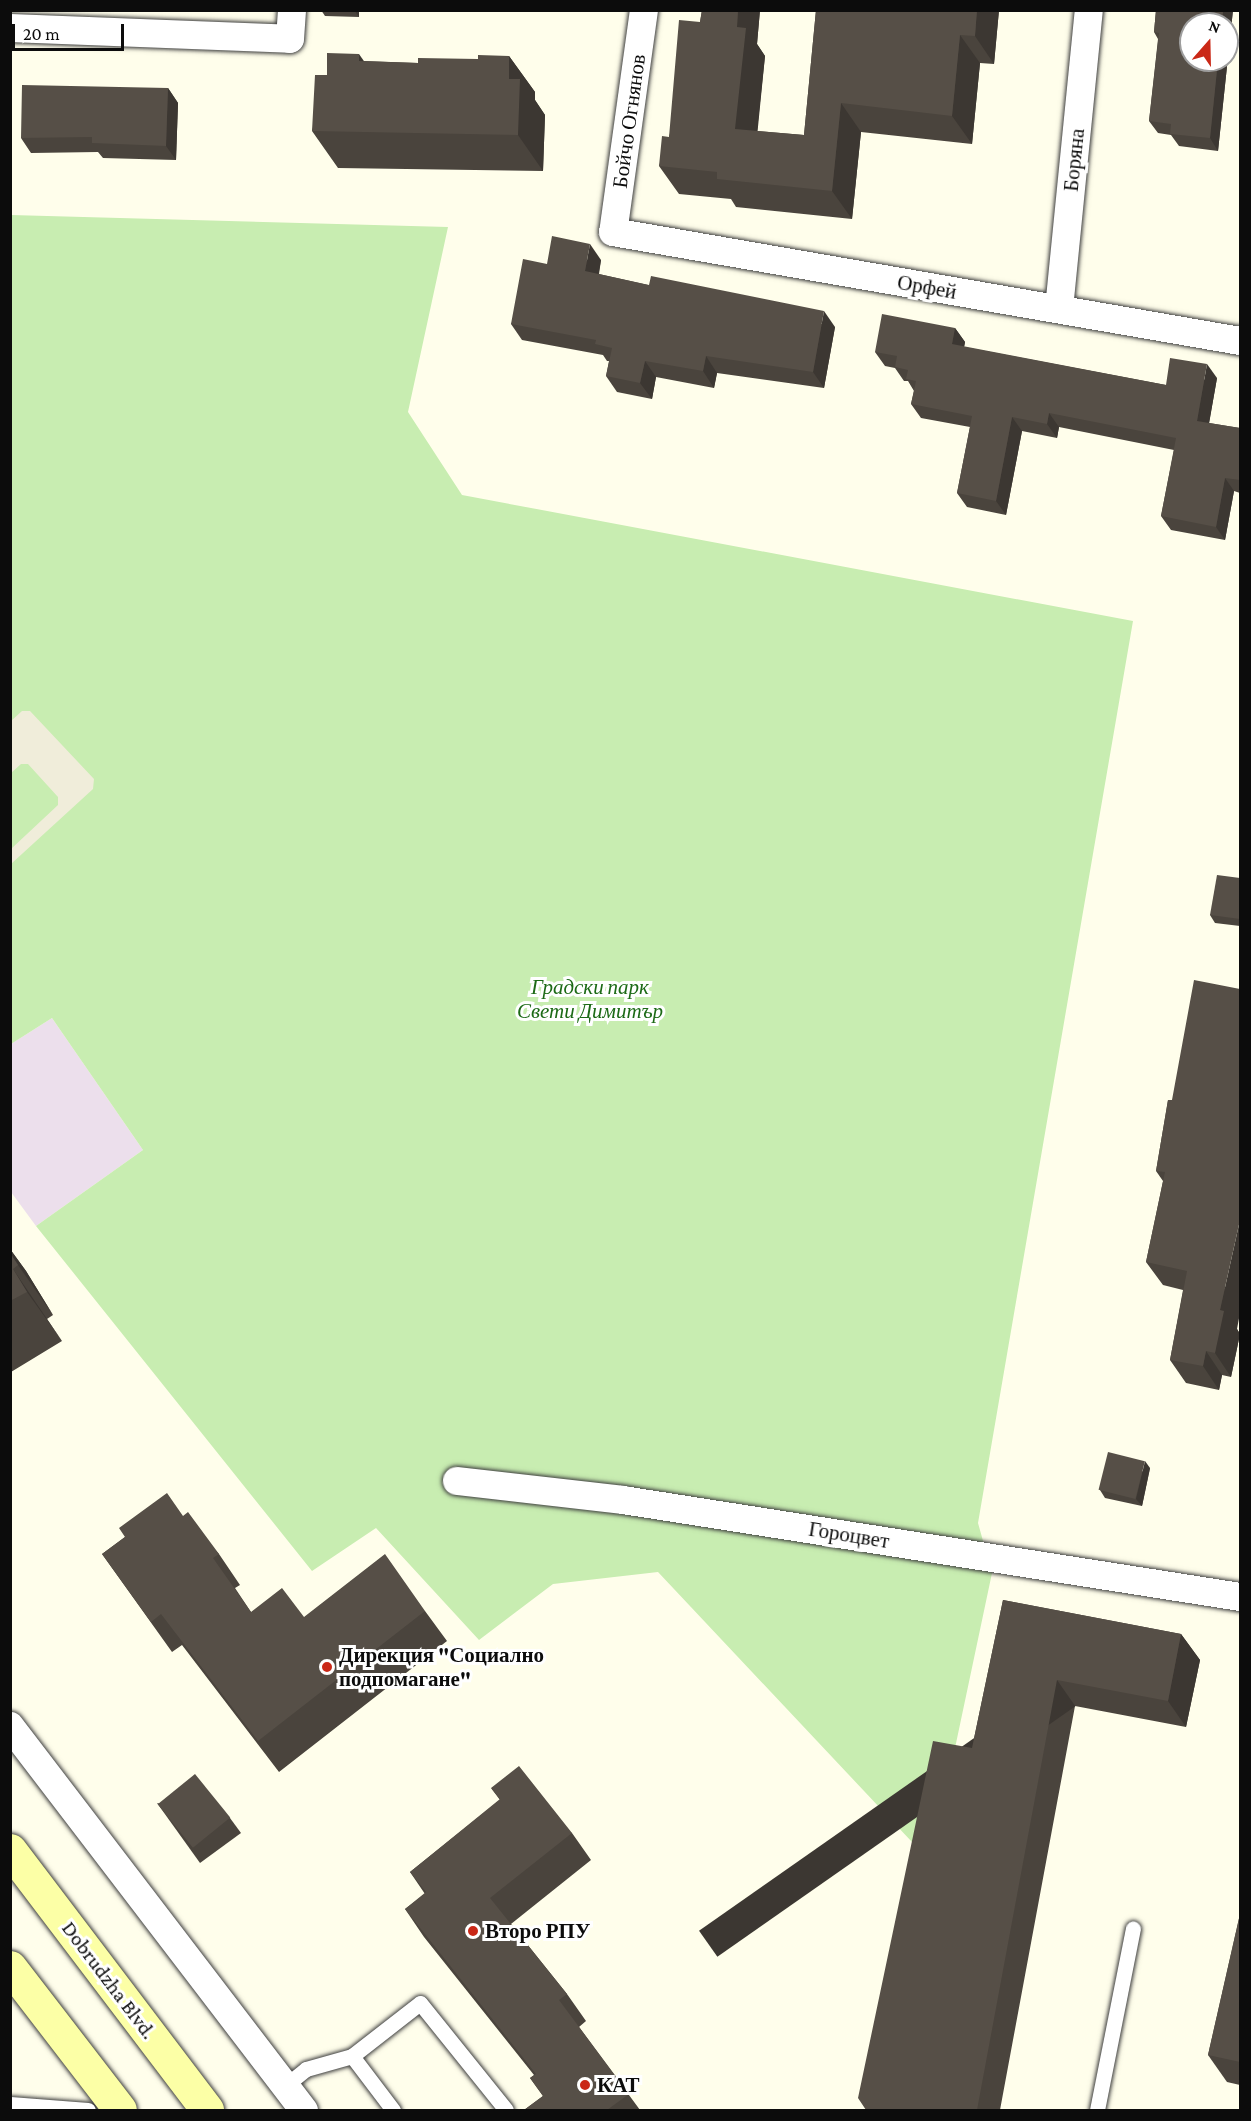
<!DOCTYPE html>
<meta charset="utf-8">
<style>
body{margin:0}
#map{position:relative;width:1251px;height:2121px;overflow:hidden;background:#fffeeb;font-family:"Crimson Pro",serif}
div>[style]{position:absolute}
.industrial>*{inset:0;background:#ecdfec}
.green>*{inset:0;background:#c8edb1}
.plaza>*{inset:0;background:#f0edda}
.roads{filter:drop-shadow(0 0 2px #3f3f3f) drop-shadow(0 0 2px #3f3f3f)}
.service>*{height:15px;margin:-7.5px;padding:0 7.5px;transform-origin:7.5px;border-radius:7.5px;background:#fff}
.minor>*{height:28px;margin:-14px;padding:0 14px;transform-origin:14px;border-radius:14px;background:#fff}
.secondary>*{height:33px;margin:-16.5px;padding:0 16.5px;transform-origin:16.5px;border-radius:16.5px;background:#fcffa6}
.wall>*{inset:0;background:#4a443d}
.shaded-wall>*{inset:0;background:#3c3732;transform-origin:0 0}
.building>*{inset:0;background:#564f47;transform-origin:0 0}
.dots>*{width:16px;height:16px;translate:-50% -50%;box-sizing:border-box;border:3px solid #fff;border-radius:50%}
span{translate:-50% -50%;white-space:nowrap;text-align:center;line-height:1.15;-webkit-text-stroke:6px #fff;paint-order:stroke}
.street-label{font-size:21px;color:#0c0c0c}
.park-label{font-size:21px;color:#1c6a16;font-style:italic}
.poi-label{font-size:21px;color:#0c0c0c;font-weight:700}
.left{translate:0 -50%;text-align:left}
.frame{position:absolute;inset:0;border:12px solid #0c0c0c;pointer-events:none}
.north{position:absolute;left:1179px;top:12px;width:60px;height:60px;box-sizing:border-box;background:#fff;border:2px solid #9e9e9e;border-radius:50%;rotate:20deg;font-size:16px;font-weight:700;line-height:24px;text-align:center;color:#0c0c0c}
.north::after{content:'';display:block;margin:auto;width:21px;height:27px;background:#ca2817;clip-path:polygon(50% 0,100% 100%,50% 72%,0 100%)}
.scale{position:absolute;left:12px;top:24px;width:112px;height:27px;box-sizing:border-box;border:3px solid #0c0c0c;border-top:0;padding-left:8px;font-size:18px;line-height:21px;white-space:nowrap;color:#0c0c0c;-webkit-text-stroke:4px #fff;paint-order:stroke}
</style>
<div id="map">
<div class="industrial">
<div style="clip-path:polygon(52px 1018px,143px 1150px,36px 1226px,11px 1192px,11px 1044px)"></div>
</div>
<div class="green">
<div style="clip-path:polygon(11px 215px,448px 227px,408px 412px,462px 495px,1133px 621px,978px 1523px,992px 1573px,951px 1767px,912px 1842px,658px 1572px,553px 1584px,479px 1640px,376px 1528px,312px 1571px,36px 1226px,143px 1150px,52px 1018px,11px 1044px)"></div>
</div>
<div class="plaza">
<div style="clip-path:polygon(22px 711px,30px 711px,94px 779px,93px 789px,11px 864px,11px 849px,58px 805px,58px 797px,28px 764px,21px 764px,11px 773px,11px 721px)"></div>
</div>
<div class="roads">
<div class="service">
<div style="left:352px;top:2056px;width:68px;rotate:52.8deg"></div>
<div style="left:285px;top:2086px;width:27px;rotate:-39deg"></div>
<div style="left:306px;top:2069px;width:48px;rotate:-15.8deg"></div>
<div style="left:352px;top:2056px;width:86px;rotate:-37.9deg"></div>
<div style="left:420px;top:2003px;width:137px;rotate:51.2deg"></div>
<div style="left:10px;top:2104px;width:78px;rotate:4.4deg"></div>
<div style="left:1097px;top:2110px;width:185px;rotate:-78.8deg"></div>
</div>
<div class="minor">
<div style="left:644px;top:10px;width:224px;rotate:97.9deg"></div>
<div style="left:613px;top:232px;width:636px;rotate:9.86deg"></div>
<div style="left:10px;top:28px;width:280px;rotate:2.2deg"></div>
<div style="left:290px;top:39px;width:29px;rotate:-86deg"></div>
<div style="left:1059px;top:309px;width:301px;rotate:-84.3deg"></div>
<div style="left:457px;top:1481px;width:167px;rotate:6.5deg"></div>
<div style="left:623px;top:1500px;width:625px;rotate:8.93deg"></div>
<div style="left:10px;top:1726px;width:484px;rotate:52.6deg"></div>
</div>
<div class="secondary">
<div style="left:10px;top:1850px;width:326px;rotate:52.8deg"></div>
<div style="left:10px;top:1967px;width:180px;rotate:52.4deg"></div>
</div>
</div>
<div class="wall">
<div style="clip-path:polygon(321px 10px,359px 10px,359px 17px,325px 16px)"></div>
<div style="clip-path:polygon(702px 10px,760px 10px,757px 44px,765px 56px,757px 131px,804px 135px,816px 10px,999px 10px,994px 64px,980px 63px,972px 144px,861px 132px,852px 219px,736px 207px,731px 199px,679px 194px,659px 166px,669px 137px,700px 22px)"></div>
<div style="clip-path:polygon(1156px 10px,1233px 10px,1218px 151px,1179px 146px,1171px 135px,1158px 133px,1149px 121px,1158px 39px,1154px 32px)"></div>
<div style="clip-path:polygon(509px 56px,535px 92px,535px 100px,545px 115px,543px 171px,338px 168px,312px 131px,327px 75px,364px 61px,418px 63px,478px 59px)"></div>
<div style="clip-path:polygon(168px 88px,178px 103px,176px 160px,103px 158px,98px 152px,31px 153px,21px 138px)"></div>
<div style="clip-path:polygon(601px 260px,599px 274px,835px 327px,824px 388px,717px 373px,714px 388px,656px 377px,652px 399px,617px 392px,606px 376px,609px 361px,607px 361px,603px 355px,522px 340px,511px 324px,547px 264px)"></div>
<div style="clip-path:polygon(955px 328px,965px 342px,964px 347px,1166px 385px,1217px 378px,1209px 423px,1240px 428px,1240px 493px,1234px 491px,1225px 540px,1171px 530px,1161px 516px,1174px 450px,1059px 427px,1057px 438px,1022px 431px,1006px 515px,967px 507px,957px 493px,970px 427px,921px 418px,911px 404px,914px 391px,908px 381px,904px 381px,895px 368px,885px 366px,875px 352px)"></div>
<div style="clip-path:polygon(1240px 878px,1240px 926px,1215px 923px,1210px 915px)"></div>
<div style="clip-path:polygon(1168px 1100px,1237px 1329px,1240px 1334px,1231px 1377px,1222px 1375px,1219px 1390px,1186px 1383px,1170px 1360px,1183px 1290px,1163px 1285px,1146px 1262px,1163px 1181px,1156px 1171px)"></div>
<div style="clip-path:polygon(10px 1249px,26px 1271px,53px 1315px,47px 1319px,62px 1341px,11px 1372px)"></div>
<div style="clip-path:polygon(1150px 1468px,1142px 1506px,1105px 1498px,1100px 1490px)"></div>
<div style="clip-path:polygon(183px 1516px,219px 1554px,240px 1585px,235px 1588px,251px 1612px,304px 1617px,425px 1611px,447px 1641px,279px 1772px,182px 1645px,172px 1652px,102px 1554px,125px 1537px)"></div>
<div style="clip-path:polygon(1003px 1600px,1181px 1634px,1200px 1660px,1186px 1727px,1075px 1706px,1000px 2110px,866px 2110px,972px 1748px)"></div>
<div style="clip-path:polygon(491px 1788px,572px 1833px,591px 1860px,511px 1924px,567px 1994px,586px 2021px,579px 2027px,640px 2110px,524px 2110px,543px 2096px,530px 2078px,534px 2075px,424px 1937px,405px 1909px,425px 1894px,410px 1872px,500px 1800px)"></div>
<div style="clip-path:polygon(157px 1803px,230px 1818px,241px 1833px,200px 1863px)"></div>
<div style="clip-path:polygon(1240px 1914px,1240px 2085px,1227px 2082px,1208px 2055px)"></div>
</div>
<div class="shaded-wall">
<div style="clip-path:polygon(354px 10px,359px 10px,359px 17px)"></div>
<div style="clip-path:polygon(738px 10px,760px 10px,757px 44px,765px 56px,755px 157px,735px 129px,737px 27px)"></div>
<div style="clip-path:polygon(977px 10px,999px 10px,994px 64px,975px 36px)"></div>
<div style="clip-path:polygon(1223px 10px,1233px 10px,1218px 151px,1210px 138px,1218px 60px,1227px 60px,1227px 24px,1222px 24px)"></div>
<div style="clip-path:polygon(960px 35px,980px 63px,972px 144px,952px 116px)"></div>
<div style="clip-path:polygon(359px 54px,384px 90px,359px 61px)"></div>
<div style="clip-path:polygon(509px 56px,535px 92px,535px 100px,545px 115px,543px 171px,518px 135px,509px 79px)"></div>
<div style="clip-path:polygon(168px 88px,178px 103px,176px 160px,166px 146px)"></div>
<div style="clip-path:polygon(841px 103px,861px 132px,852px 219px,832px 191px)"></div>
<div style="clip-path:polygon(590px 244px,601px 260px,596px 288px,585px 271px)"></div>
<div style="clip-path:polygon(824px 311px,835px 327px,824px 388px,813px 372px)"></div>
<div style="clip-path:polygon(955px 328px,965px 342px,962px 358px,952px 344px)"></div>
<div style="clip-path:polygon(706px 356px,717px 373px,714px 388px,703px 371px)"></div>
<div style="clip-path:polygon(645px 361px,656px 377px,652px 399px,640px 383px)"></div>
<div style="clip-path:polygon(1207px 364px,1217px 378px,1207px 435px,1197px 421px)"></div>
<div style="clip-path:polygon(1049px 413px,1059px 427px,1057px 438px,1047px 424px)"></div>
<div style="clip-path:polygon(1012px 417px,1022px 431px,1006px 515px,996px 501px)"></div>
<div style="clip-path:polygon(1225px 478px,1234px 491px,1225px 540px,1216px 527px)"></div>
<div style="clip-path:polygon(1240px 1220px,1240px 1313px,1237px 1329px,1240px 1334px,1231px 1377px,1215px 1353px,1220px 1310px)"></div>
<div style="clip-path:polygon(10px 1249px,26px 1271px,53px 1315px,18px 1265px,10px 1253px)"></div>
<div style="clip-path:polygon(13px 1269px,47px 1319px,62px 1341px,27px 1292px)"></div>
<div style="clip-path:polygon(1206px 1351px,1222px 1375px,1219px 1390px,1203px 1366px)"></div>
<div style="clip-path:polygon(1145px 1461px,1150px 1468px,1142px 1506px,1136px 1499px)"></div>
<div style="clip-path:polygon(1181px 1634px,1200px 1660px,1186px 1727px,1168px 1701px)"></div>
<div style="left:1057px;top:1680px;width:32px;height:437px;rotate:55deg"></div>
</div>
<div class="building">
<div style="clip-path:polygon(702px 10px,738px 10px,737px 27px,746px 28px,735px 129px,804px 135px,816px 10px,977px 10px,975px 36px,960px 35px,952px 116px,841px 103px,832px 191px,717px 179px,717px 172px,659px 166px,662px 136px,669px 137px,679px 20px,700px 22px)"></div>
<div style="clip-path:polygon(1156px 10px,1223px 10px,1222px 24px,1191px 24px,1191px 60px,1218px 60px,1210px 138px,1170px 134px,1171px 124px,1149px 121px,1159px 33px,1154px 32px)"></div>
<div style="clip-path:polygon(327px 53px,359px 54px,359px 61px,418px 63px,418px 58px,478px 59px,478px 55px,509px 56px,509px 79px,520px 79px,518px 135px,312px 131px,315px 75px,327px 75px)"></div>
<div style="clip-path:polygon(22px 85px,168px 88px,166px 146px,92px 143px,92px 137px,21px 138px)"></div>
<div style="clip-path:polygon(552px 236px,590px 244px,585px 271px,649px 285px,651px 276px,824px 311px,813px 372px,706px 356px,703px 371px,645px 361px,640px 383px,606px 376px,612px 348px,595px 344px,596px 340px,511px 324px,523px 259px,547px 264px)"></div>
<div style="clip-path:polygon(882px 314px,955px 328px,952px 344px,1166px 385px,1170px 358px,1207px 364px,1197px 421px,1240px 428px,1240px 480px,1225px 478px,1216px 527px,1161px 516px,1176px 438px,1049px 413px,1047px 424px,1012px 417px,996px 501px,957px 493px,972px 416px,911px 404px,916px 381px,906px 379px,908px 370px,895px 367px,897px 356px,875px 352px)"></div>
<div style="clip-path:polygon(1217px 875px,1240px 878px,1240px 919px,1210px 915px)"></div>
<div style="clip-path:polygon(1194px 980px,1240px 989px,1240px 1220px,1220px 1310px,1224px 1311px,1215px 1353px,1206px 1351px,1203px 1366px,1170px 1360px,1187px 1271px,1146px 1262px,1165px 1172px,1156px 1171px,1168px 1100px,1172px 1100px)"></div>
<div style="clip-path:polygon(10px 1253px,18px 1265px,13px 1269px,27px 1292px,10px 1301px)"></div>
<div style="left:1108px;top:1452px;width:38px;height:39px;rotate:14deg"></div>
<div style="clip-path:polygon(167px 1493px,183px 1516px,188px 1512px,219px 1554px,213px 1558px,251px 1612px,282px 1588px,304px 1617px,385px 1554px,425px 1611px,258px 1741px,161px 1614px,151px 1622px,102px 1554px,125px 1537px,119px 1528px)"></div>
<div style="clip-path:polygon(1003px 1600px,1181px 1634px,1168px 1701px,1057px 1680px,977px 2110px,866px 2110px,858px 2098px,933px 1741px,972px 1748px)"></div>
<div style="clip-path:polygon(519px 1766px,572px 1833px,490px 1898px,567px 1994px,559px 2000px,629px 2094px,607px 2110px,524px 2110px,543px 2096px,530px 2078px,536px 2074px,405px 1909px,426px 1892px,410px 1872px,500px 1799px,491px 1788px)"></div>
<div style="left:195px;top:1774px;width:56px;height:48px;rotate:51deg"></div>
<div style="clip-path:polygon(1240px 1914px,1240px 2062px,1208px 2055px)"></div>
</div>
<div class="dots">
<div style="left:327px;top:1667px;background:#ca2817"></div>
<div style="left:473px;top:1931px;background:#ca2817"></div>
<div style="left:585px;top:2085px;background:#ca2817"></div>
</div>
<div class="street-label">
<span style="left:629px;top:121px;rotate:-82deg">Бойчо Огнянов</span>
<span style="left:1074px;top:160px;rotate:-84deg">Боряна</span>
<span style="left:927px;top:287px;rotate:10deg">Орфей</span>
<span style="left:849px;top:1535px;rotate:9deg">Гороцвет</span>
<span style="left:109px;top:1980px;rotate:53deg">Dobrudzha Blvd.</span>
</div>
<div class="park-label">
<span style="left:590px;top:999px">Градски парк<br>Свети Димитър</span>
</div>
<div class="poi-label">
<span class="left" style="left:339px;top:1667px">Дирекция "Социално<br>подпомагане"</span>
<span class="left" style="left:485px;top:1931px">Второ РПУ</span>
<span class="left" style="left:597px;top:2085px">КАТ</span>
</div>
<div class="frame"></div>
<div class="north">N</div>
<div class="scale">20 m</div>
</div>
